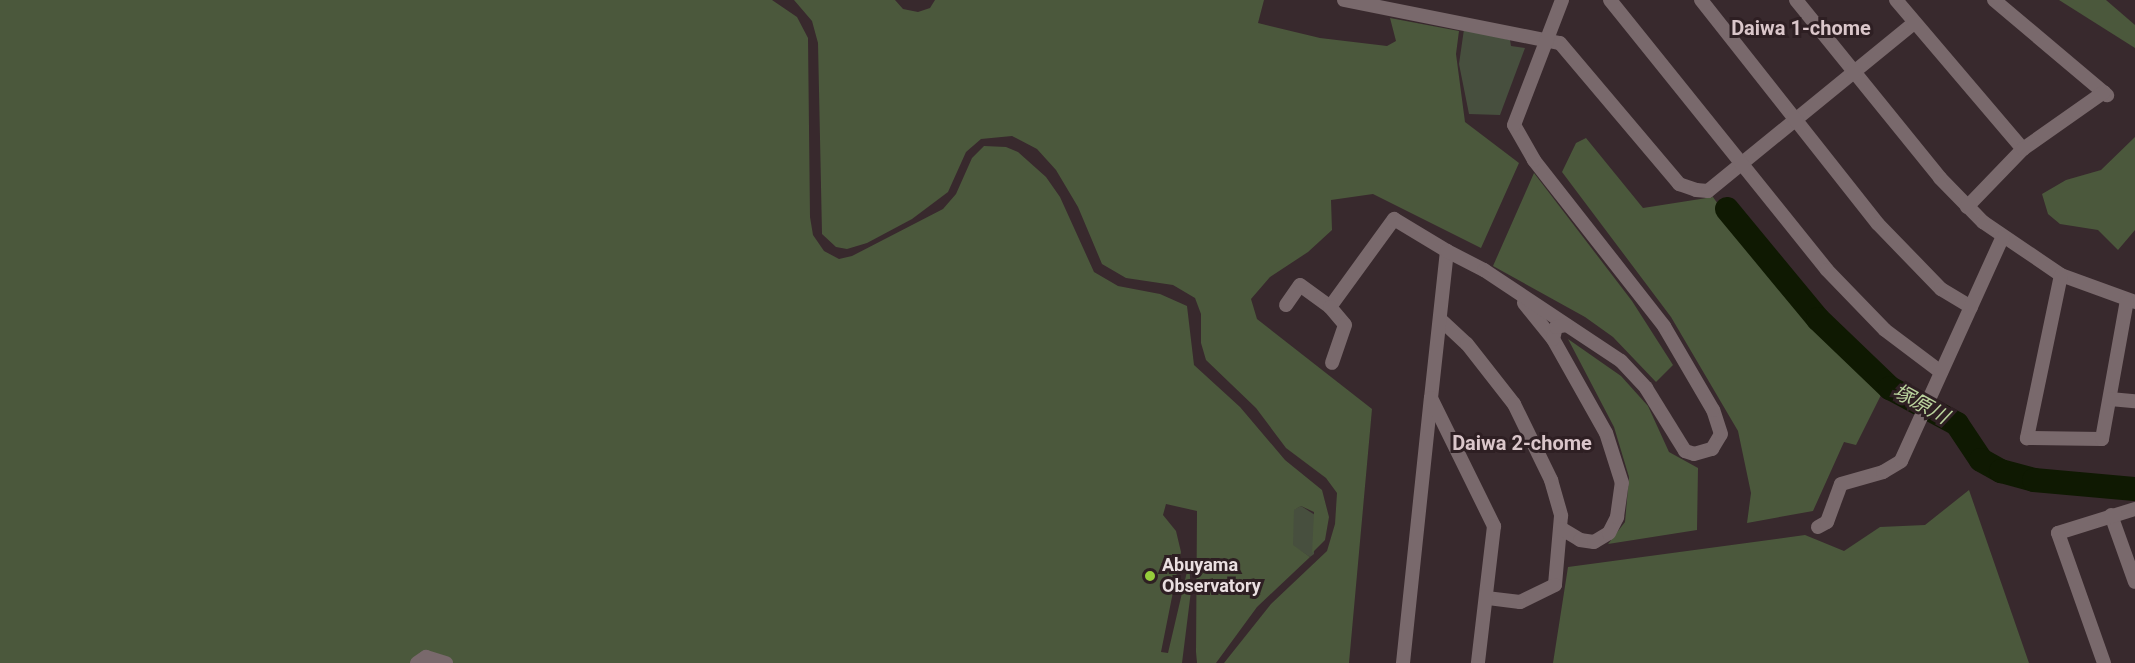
<!DOCTYPE html>
<meta charset="utf-8">
<style>
body{margin:0}
#map{position:relative;width:2135px;height:663px;overflow:hidden;background:#38292d;font-family:Roboto,"Noto Sans JP",sans-serif}
div>[style]{position:absolute}
.green>*{inset:0;background:#474f3e}
.forest>*{inset:0;background:#4b583c}
.river>*{height:24px;margin:-12px;padding:0 12px;transform-origin:12px;border-radius:12px;background:#0f1902}
.minor>*{height:14px;margin:-7px;padding:0 7px;transform-origin:7px;border-radius:7px;background:#79696c}
.dots>*{width:16px;height:16px;translate:-50% -50%;box-sizing:border-box;border:3px solid #2e1f23;border-radius:50%}
span{translate:-50% -50%;white-space:nowrap;text-align:center;line-height:1.15;-webkit-text-stroke:6px #2e1f23;paint-order:stroke}
.poi-label{font-size:18px;color:#eadfe1;font-weight:700}
.left{translate:0 -50%;text-align:left}
.neighbourhood-label{font-size:20px;color:#dac6ca;font-weight:700}
.water-label{font-size:20px;color:#bad39d;font-style:italic}
</style>
<div id="map">
<div class="green">
<div style="clip-path:polygon(1464px 29px,1510px 40px,1511px 46px,1525px 48px,1500px 115px,1469px 114px,1459px 64px)"></div>
<div style="clip-path:polygon(1301px 506px,1315px 515px,1314px 554px,1310px 557px,1293px 546px,1293px 510px)"></div>
</div>
<div class="forest">
<div style="clip-path:polygon(0 0,772px 0,797px 17px,808px 38px,810px 217px,813px 235px,824px 251px,839px 259px,852px 256px,943px 209px,956px 194px,972px 158px,984px 146px,1006px 147px,1018px 152px,1046px 177px,1060px 197px,1094px 272px,1118px 286px,1160px 294px,1187px 306px,1194px 365px,1240px 407px,1285px 460px,1322px 490px,1329px 517px,1325px 540px,1312px 553px,1314px 512px,1301px 506px,1294px 510px,1293px 545px,1310px 557px,1257px 607px,1216px 663px,1197px 663px,1196px 652px,1197px 511px,1166px 504px,1163px 515px,1176px 531px,1181px 552px,1161px 652px,1168px 653px,1189px 563px,1191px 591px,1182px 663px,0 663px)"></div>
<div style="clip-path:polygon(794px 0,895px 0,903px 9px,918px 12px,930px 8px,935px 0,1264px 0,1258px 23px,1320px 38px,1387px 46px,1396px 41px,1390px 18px,1459px 31px,1456px 54px,1465px 122px,1519px 163px,1481px 248px,1373px 194px,1331px 200px,1332px 230px,1308px 252px,1270px 277px,1251px 299px,1257px 319px,1372px 409px,1349px 663px,1224px 663px,1271px 604px,1327px 551px,1335px 524px,1337px 493px,1326px 478px,1286px 448px,1256px 408px,1206px 360px,1201px 343px,1201px 314px,1195px 298px,1173px 285px,1126px 278px,1102px 264px,1078px 207px,1056px 170px,1037px 149px,1012px 136px,981px 139px,966px 152px,948px 192px,912px 219px,867px 243px,847px 249px,836px 247px,822px 234px,818px 43px,812px 21px)"></div>
<div style="clip-path:polygon(2059px 0,2106px 0,2135px 25px,2135px 48px)"></div>
<div style="clip-path:polygon(2135px 137px,2135px 230px,2118px 250px,2098px 230px,2060px 224px,2048px 214px,2042px 194px,2066px 180px,2101px 170px)"></div>
<div style="clip-path:polygon(1586px 138px,1643px 208px,1713px 197px,1767px 274px,1808px 321px,1883px 391px,1856px 445px,1844px 442px,1813px 511px,1747px 523px,1751px 493px,1738px 431px,1671px 317px,1562px 172px,1576px 143px)"></div>
<div style="clip-path:polygon(1534px 173px,1632px 301px,1673px 365px,1656px 382px,1613px 337px,1585px 317px,1493px 266px)"></div>
<div style="clip-path:polygon(1568px 339px,1621px 376px,1648px 406px,1669px 452px,1698px 468px,1697px 530px,1608px 544px,1625px 522px,1629px 477px,1614px 427px)"></div>
<div style="clip-path:polygon(1969px 490px,2029px 663px,1553px 663px,1568px 567px,1805px 535px,1844px 551px,1880px 527px,1925px 525px)"></div>
</div>
<div class="river">
<div style="left:1727px;top:209px;width:143px;rotate:50.4deg"></div>
<div style="left:1818px;top:319px;width:100px;rotate:43.8deg"></div>
<div style="left:1890px;top:388px;width:76px;rotate:28.2deg"></div>
<div style="left:1957px;top:424px;width:43px;rotate:56.3deg"></div>
<div style="left:1981px;top:460px;width:23px;rotate:29deg"></div>
<div style="left:2001px;top:471px;width:34px;rotate:15deg"></div>
<div style="left:2034px;top:480px;width:101px;rotate:5.1deg"></div>
</div>
<div class="minor">
<div style="left:1344px;top:0;width:220px;rotate:11.3deg"></div>
<div style="left:1560px;top:43px;width:185px;rotate:49.8deg"></div>
<div style="left:1679px;top:184px;width:18px;rotate:19deg"></div>
<div style="left:1696px;top:190px;width:12px;rotate:5deg"></div>
<div style="left:1708px;top:191px;width:266px;rotate:-39.2deg"></div>
<div style="left:1610px;top:0;width:346px;rotate:51.2deg"></div>
<div style="left:1827px;top:270px;width:83px;rotate:46deg"></div>
<div style="left:1885px;top:330px;width:70px;rotate:36.9deg"></div>
<div style="left:1701px;top:0;width:285px;rotate:51.7deg"></div>
<div style="left:1878px;top:224px;width:91px;rotate:45.9deg"></div>
<div style="left:1941px;top:289px;width:35px;rotate:31deg"></div>
<div style="left:1796px;top:0;width:229px;rotate:51deg"></div>
<div style="left:1940px;top:178px;width:62px;rotate:45.7deg"></div>
<div style="left:1983px;top:222px;width:94px;rotate:34.2deg"></div>
<div style="left:2061px;top:275px;width:79px;rotate:20deg"></div>
<div style="left:1896px;top:0;width:196px;rotate:49.6deg"></div>
<div style="left:1994px;top:0;width:148px;rotate:40.1deg"></div>
<div style="left:1967px;top:207px;width:81px;rotate:-46deg"></div>
<div style="left:2023px;top:149px;width:99px;rotate:-35.1deg"></div>
<div style="left:2061px;top:275px;width:167px;rotate:101.8deg"></div>
<div style="left:2027px;top:438px;width:75px;rotate:0.8deg"></div>
<div style="left:2102px;top:439px;width:141px;rotate:-79.8deg"></div>
<div style="left:1524px;top:303px;width:46px;rotate:51.1deg"></div>
<div style="left:1286px;top:305px;width:24px;rotate:-55deg"></div>
<div style="left:1300px;top:285px;width:37px;rotate:36deg"></div>
<div style="left:1330px;top:307px;width:109px;rotate:-54deg"></div>
<div style="left:1394px;top:219px;width:62px;rotate:31.1deg"></div>
<div style="left:1330px;top:307px;width:23px;rotate:50deg"></div>
<div style="left:1345px;top:325px;width:40px;rotate:108.9deg"></div>
<div style="left:1441px;top:320px;width:35px;rotate:43deg"></div>
<div style="left:1467px;top:344px;width:76px;rotate:51.9deg"></div>
<div style="left:1514px;top:404px;width:85px;rotate:64deg"></div>
<div style="left:1551px;top:480px;width:37px;rotate:74deg"></div>
<div style="left:1561px;top:516px;width:69px;rotate:95deg"></div>
<div style="left:1555px;top:585px;width:39px;rotate:154deg"></div>
<div style="left:1520px;top:602px;width:34px;rotate:-173deg"></div>
<div style="left:1431px;top:398px;width:148px;rotate:-83.8deg"></div>
<div style="left:1447px;top:251px;width:42px;rotate:27.2deg"></div>
<div style="left:1484px;top:270px;width:164px;rotate:33.6deg"></div>
<div style="left:1621px;top:361px;width:37px;rotate:47deg"></div>
<div style="left:1646px;top:388px;width:74px;rotate:58.2deg"></div>
<div style="left:1685px;top:451px;width:9px;rotate:18deg"></div>
<div style="left:1694px;top:454px;width:19px;rotate:-16deg"></div>
<div style="left:1712px;top:449px;width:17px;rotate:-59deg"></div>
<div style="left:1721px;top:434px;width:25px;rotate:-108deg"></div>
<div style="left:1713px;top:410px;width:97px;rotate:-120.3deg"></div>
<div style="left:1664px;top:326px;width:211px;rotate:-128.1deg"></div>
<div style="left:1534px;top:160px;width:40px;rotate:-119.7deg"></div>
<div style="left:1514px;top:125px;width:134px;rotate:-69deg"></div>
<div style="left:2110px;top:399px;width:25px;rotate:5deg"></div>
<div style="left:2111px;top:515px;width:71px;rotate:70.3deg"></div>
<div style="left:1818px;top:527px;width:10px;rotate:-29deg"></div>
<div style="left:1827px;top:522px;width:40px;rotate:-69.8deg"></div>
<div style="left:1841px;top:484px;width:44px;rotate:-15.9deg"></div>
<div style="left:1883px;top:472px;width:21px;rotate:-31deg"></div>
<div style="left:1901px;top:461px;width:245px;rotate:-65.6deg"></div>
<div style="left:1562px;top:529px;width:21px;rotate:31deg"></div>
<div style="left:1580px;top:540px;width:14px;rotate:8deg"></div>
<div style="left:1594px;top:542px;width:17px;rotate:-31deg"></div>
<div style="left:1609px;top:533px;width:18px;rotate:-63deg"></div>
<div style="left:1617px;top:517px;width:34px;rotate:-82deg"></div>
<div style="left:1622px;top:483px;width:52px;rotate:-107.7deg"></div>
<div style="left:1606px;top:433px;width:108px;rotate:-119.4deg"></div>
<div style="left:1553px;top:339px;width:12px;rotate:-76deg"></div>
<div style="left:1556px;top:327px;width:10px;rotate:-11deg"></div>
<div style="left:417px;top:663px;width:11px;rotate:-34deg"></div>
<div style="left:426px;top:657px;width:21px;rotate:17deg"></div>
<div style="left:1403px;top:663px;width:266px;rotate:-84deg"></div>
<div style="left:1431px;top:398px;width:143px;rotate:63.8deg"></div>
<div style="left:1494px;top:526px;width:138px;rotate:96.7deg"></div>
<div style="left:2104px;top:663px;width:138px;rotate:-109.5deg"></div>
<div style="left:2058px;top:533px;width:81px;rotate:-17.3deg"></div>
</div>
<div class="dots">
<div style="left:1150px;top:576px;background:#95cc3b"></div>
</div>
<div class="poi-label">
<span class="left" style="left:1162px;top:576px">Abuyama<br>Observatory</span>
</div>
<div class="neighbourhood-label">
<span style="left:1801px;top:28px">Daiwa 1-chome</span>
<span style="left:1522px;top:443px">Daiwa 2-chome</span>
</div>
<div class="water-label">
<span style="left:1921px;top:404px;rotate:29deg">塚原川</span>
</div>
</div>
